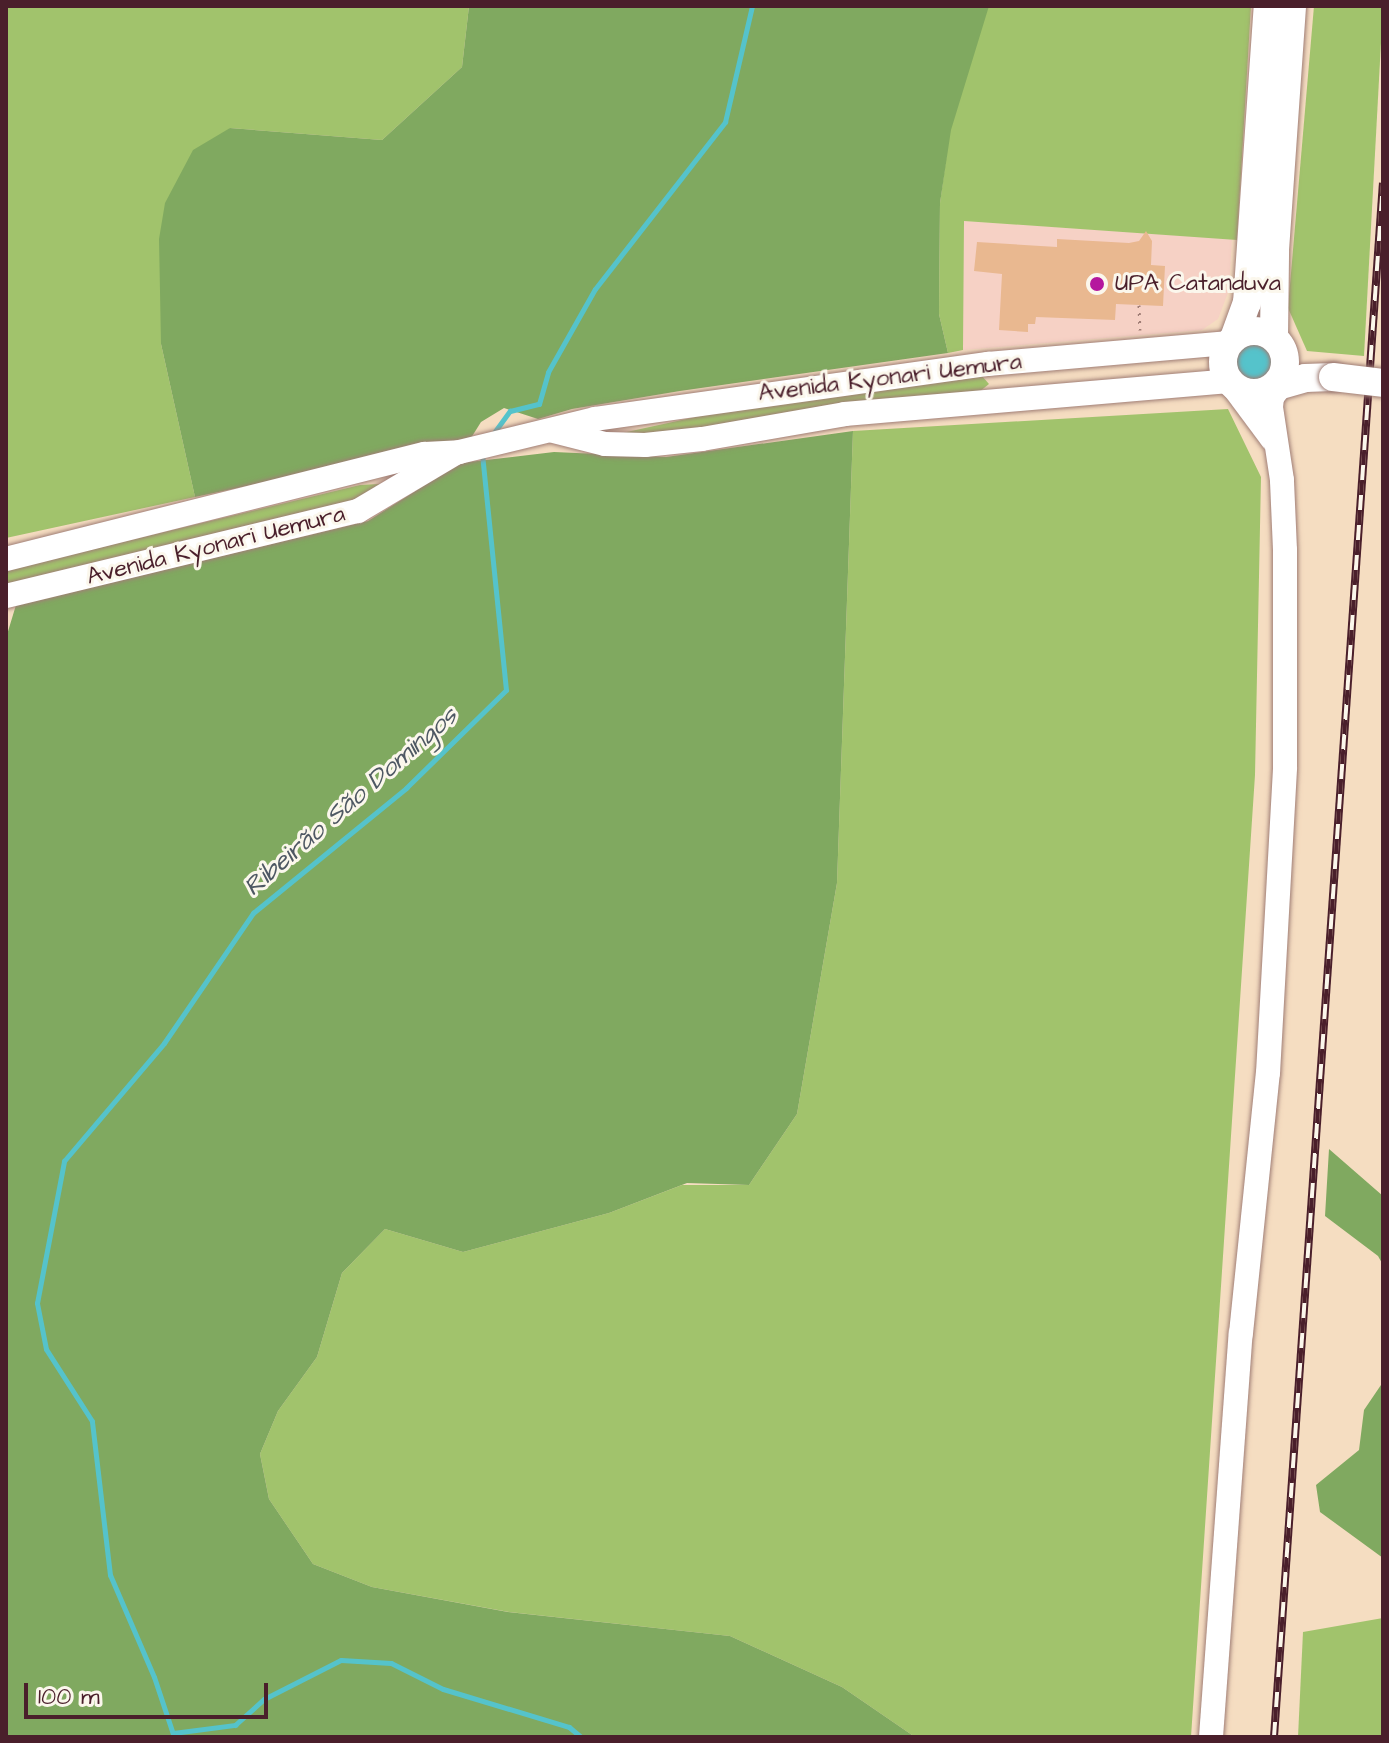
<!DOCTYPE html>
<meta charset="utf-8">
<style>
body{margin:0}
#map{position:relative;width:1389px;height:1743px;overflow:hidden;background:#f5ddc1;font-family:"Architects Daughter",sans-serif}
div>[style]{position:absolute}
.built>*{inset:0;background:#f6d1c5}
.green>*{inset:0;background:#a1c36c}
.forest>*{inset:0;background:#80a960}
.water>*{inset:0;background:#55c3cb}
.round{border-radius:50%}
.stream>*{height:5px;margin:-2.5px;padding:0 2.5px;transform-origin:2.5px;border-radius:2.5px;background:#55c3cb}
.building>*{inset:0;background:#e9b890}
.path>*{height:3px;margin-top:-1.5px;transform-origin:0;background:repeating-linear-gradient(90deg,#a07e76 0 2px,transparent 0 8px)}
.roads{filter:drop-shadow(0 0 2px #a07e76) drop-shadow(0 0 2px #a07e76)}
.tertiary>*{height:24px;margin:-12px;padding:0 12px;transform-origin:12px;border-radius:12px;background:#fff}
.secondary>*{height:28px;margin:-14px;padding:0 14px;transform-origin:14px;border-radius:14px;background:#fff}
.secondary>.ring{margin:-14px;padding:0;box-sizing:content-box;background:none;border:28px solid #fff;border-radius:50%}
.rail>*{height:8px;margin-top:-4px;transform-origin:0;background:repeating-linear-gradient(90deg,#fbf7ec 0 15px,#4a1f2b 0 30px);box-sizing:border-box;border-block:2px solid #4a1f2b}
.bridges{filter:drop-shadow(0 0 2px #a07e76) drop-shadow(0 0 2px #a07e76)}
.secondary-bridge>*{height:28px;margin:-14px;padding:0 14px;transform-origin:14px;border-radius:14px;background:#fff}
.dots>*{width:22px;height:22px;translate:-50% -50%;box-sizing:border-box;border:4px solid #fbf7ec;border-radius:50%}
span{translate:-50% -50%;white-space:nowrap;text-align:center;line-height:1.15;-webkit-text-stroke:6px #fbf7ec;paint-order:stroke}
.poi-label{font-size:24px;color:#4a1f2b}
.left{translate:0 -50%;text-align:left}
.street-label{font-size:24px;color:#4a1f2b}
.water-label{font-size:26px;color:#4e5863;font-style:italic}
.frame{position:absolute;inset:0;border:8px solid #4a1f2b;pointer-events:none}
.scale{position:absolute;left:24px;top:1683px;width:244px;height:36px;box-sizing:border-box;border:4px solid #4a1f2b;border-top:0;padding-left:10px;font-size:24px;line-height:28px;white-space:nowrap;color:#4a1f2b;-webkit-text-stroke:6px #fbf7ec;paint-order:stroke}
</style>
<div id="map">
<div class="built">
<div style="clip-path:polygon(963px 221px,1232px 239px,1229px 290px,1218px 319px,1202px 330px,963px 350px)"></div>
</div>
<div class="green">
<div style="clip-path:polygon(6px 6px,469px 6px,462px 67px,382px 140px,230px 128px,161px 344px,195px 497px,6px 538px)"></div>
<div style="clip-path:polygon(879px 6px,1251px 6px,1237px 240px,964px 221px,963px 350px,948px 353px,939px 314px,940px 203px,947px 152px)"></div>
<div style="clip-path:polygon(1314px 6px,1383px 6px,1364px 356px,1307px 351px,1288px 308px)"></div>
<div style="clip-path:polygon(982px 376px,989px 384px,979px 392px,671px 438px,613px 435px,723px 411px)"></div>
<div style="clip-path:polygon(1228px 409px,1261px 477px,1255px 775px,1191px 1737px,915px 1737px,842px 1687px,730px 1636px,509px 1612px,372px 1587px,313px 1564px,269px 1499px,260px 1454px,278px 1411px,317px 1357px,342px 1273px,385px 1229px,463px 1252px,609px 1213px,682px 1185px,749px 1185px,797px 1114px,837px 883px,853px 431px)"></div>
<div style="clip-path:polygon(379px 484px,382px 487px,358px 503px,6px 587px,6px 570px,360px 485px)"></div>
<div style="clip-path:polygon(1383px 1618px,1383px 1737px,1298px 1737px,1303px 1632px)"></div>
</div>
<div class="forest">
<div style="clip-path:polygon(469px 6px,989px 6px,951px 130px,940px 203px,939px 314px,948px 353px,680px 391px,572px 409px,538px 419px,504px 408px,481px 422px,471px 438px,195px 497px,161px 344px,159px 239px,165px 203px,193px 150px,230px 128px,382px 140px,462px 67px)"></div>
<div style="clip-path:polygon(853px 431px,837px 883px,797px 1114px,749px 1185px,687px 1183px,609px 1213px,463px 1252px,385px 1229px,342px 1273px,317px 1357px,278px 1411px,260px 1454px,269px 1499px,313px 1564px,372px 1587px,508px 1612px,730px 1636px,842px 1687px,915px 1737px,6px 1737px,6px 638px,16px 605px,368px 521px,460px 463px,554px 452px,666px 457px)"></div>
<div style="clip-path:polygon(1329px 1149px,1383px 1196px,1383px 1265px,1378px 1256px,1325px 1216px)"></div>
<div style="clip-path:polygon(1383px 1382px,1383px 1558px,1320px 1512px,1316px 1485px,1359px 1450px,1364px 1410px)"></div>
</div>
<div class="water">
<div class="round" style="left:1235px;top:341px;width:40px;height:40px"></div>
</div>
<div class="stream">
<div style="left:493px;top:434px;width:29px;rotate:-54deg"></div>
<div style="left:510px;top:411px;width:30px;rotate:-14deg"></div>
<div style="left:539px;top:404px;width:33px;rotate:-74deg"></div>
<div style="left:548px;top:372px;width:95px;rotate:-60.5deg"></div>
<div style="left:595px;top:289px;width:212px;rotate:-52.1deg"></div>
<div style="left:725px;top:122px;width:119px;rotate:-76.9deg"></div>
<div style="left:173px;top:1733px;width:63px;rotate:-7.4deg"></div>
<div style="left:235px;top:1725px;width:39px;rotate:-42deg"></div>
<div style="left:264px;top:1699px;width:86px;rotate:-26.9deg"></div>
<div style="left:341px;top:1660px;width:50px;rotate:3.4deg"></div>
<div style="left:391px;top:1663px;width:58px;rotate:26.6deg"></div>
<div style="left:443px;top:1689px;width:132px;rotate:16.8deg"></div>
<div style="left:569px;top:1727px;width:16px;rotate:40deg"></div>
<div style="left:174px;top:1737px;width:63px;rotate:-108.4deg"></div>
<div style="left:154px;top:1677px;width:111px;rotate:-113.3deg"></div>
<div style="left:110px;top:1575px;width:155px;rotate:-96.7deg"></div>
<div style="left:92px;top:1421px;width:85px;rotate:-122.6deg"></div>
<div style="left:46px;top:1349px;width:47px;rotate:-101.1deg"></div>
<div style="left:37px;top:1303px;width:145px;rotate:-79.2deg"></div>
<div style="left:64px;top:1161px;width:155px;rotate:-49.7deg"></div>
<div style="left:164px;top:1043px;width:158px;rotate:-55.6deg"></div>
<div style="left:253px;top:913px;width:198px;rotate:-39.2deg"></div>
<div style="left:406px;top:788px;width:140px;rotate:-44.4deg"></div>
<div style="left:506px;top:690px;width:239px;rotate:-95.8deg"></div>
</div>
<div class="building">
<div style="clip-path:polygon(1146px 231px,1152px 241px,1151px 265px,1165px 266px,1163px 306px,1116px 304px,1115px 320px,1036px 317px,1035px 324px,1028px 324px,1028px 332px,999px 330px,1002px 274px,974px 271px,977px 242px,1057px 247px,1057px 239px,1129px 243px,1139px 241px)"></div>
</div>
<div class="path">
<div style="left:1139px;top:305px;width:25px;rotate:88deg"></div>
</div>
<div class="roads">
<div class="tertiary">
<div style="left:554px;top:431px;width:53px;rotate:14.3deg"></div>
<div style="left:605px;top:444px;width:40px;rotate:1.4deg"></div>
<div style="left:645px;top:445px;width:57px;rotate:-6deg"></div>
<div style="left:702px;top:439px;width:145px;rotate:-9.9deg"></div>
<div style="left:845px;top:414px;width:385px;rotate:-4.9deg"></div>
<div style="left:1229px;top:381px;width:72px;rotate:53.4deg"></div>
<div style="left:6px;top:559px;width:432px;rotate:-14.1deg"></div>
<div style="left:425px;top:454px;width:34px;rotate:-3deg"></div>
<div style="left:459px;top:452px;width:140px;rotate:-13.6deg"></div>
<div style="left:595px;top:419px;width:397px;rotate:-8deg"></div>
<div style="left:988px;top:364px;width:242px;rotate:-5deg"></div>
<div style="left:6px;top:596px;width:362px;rotate:-13.6deg"></div>
<div style="left:358px;top:511px;width:112px;rotate:-30.7deg"></div>
<div style="left:1211px;top:1737px;width:405px;rotate:-85.8deg"></div>
<div style="left:1241px;top:1333px;width:261px;rotate:-84.1deg"></div>
<div style="left:1268px;top:1073px;width:306px;rotate:-86.8deg"></div>
<div style="left:1285px;top:767px;width:217px;rotate:-90deg"></div>
<div style="left:1285px;top:550px;width:70px;rotate:-92.5deg"></div>
<div style="left:1282px;top:480px;width:74px;rotate:-98.6deg"></div>
<div style="left:1271px;top:407px;width:10px;rotate:-84deg"></div>
<div style="left:1272px;top:397px;width:16px;rotate:-52deg"></div>
</div>
<div class="secondary">
<div class="ring" style="left:1223px;top:331px;width:34px;height:34px"></div>
<div style="left:1234px;top:338px;width:37px;rotate:-70deg"></div>
<div style="left:1247px;top:303px;width:298px;rotate:-86deg"></div>
<div style="left:1274px;top:338px;width:88px;rotate:-89.3deg"></div>
<div style="left:1275px;top:250px;width:245px;rotate:-86deg"></div>
<div style="left:1274px;top:387px;width:32px;rotate:-16deg"></div>
<div style="left:1305px;top:378px;width:28px;rotate:-2deg"></div>
</div>
</div>
<div class="rail">
<div style="left:1274px;top:1737px;width:1558px;rotate:-85.99deg"></div>
</div>
<div class="bridges">
<div class="secondary-bridge">
<div style="left:1333px;top:377px;width:50px;rotate:6.8deg"></div>
</div>
</div>
<div class="dots">
<div style="left:1097px;top:284px;background:#b5179e"></div>
</div>
<div class="poi-label">
<span class="left" style="left:1115px;top:284px">UPA Catanduva</span>
</div>
<div class="street-label">
<span style="left:890px;top:378px;rotate:-7deg">Avenida Kyonari Uemura</span>
<span style="left:216px;top:546px;rotate:-14deg">Avenida Kyonari Uemura</span>
</div>
<div class="water-label">
<span style="left:351px;top:802px;rotate:-41deg">Ribeirão São Domingos</span>
</div>
<div class="frame"></div>
<div class="scale">100 m</div>
</div>
